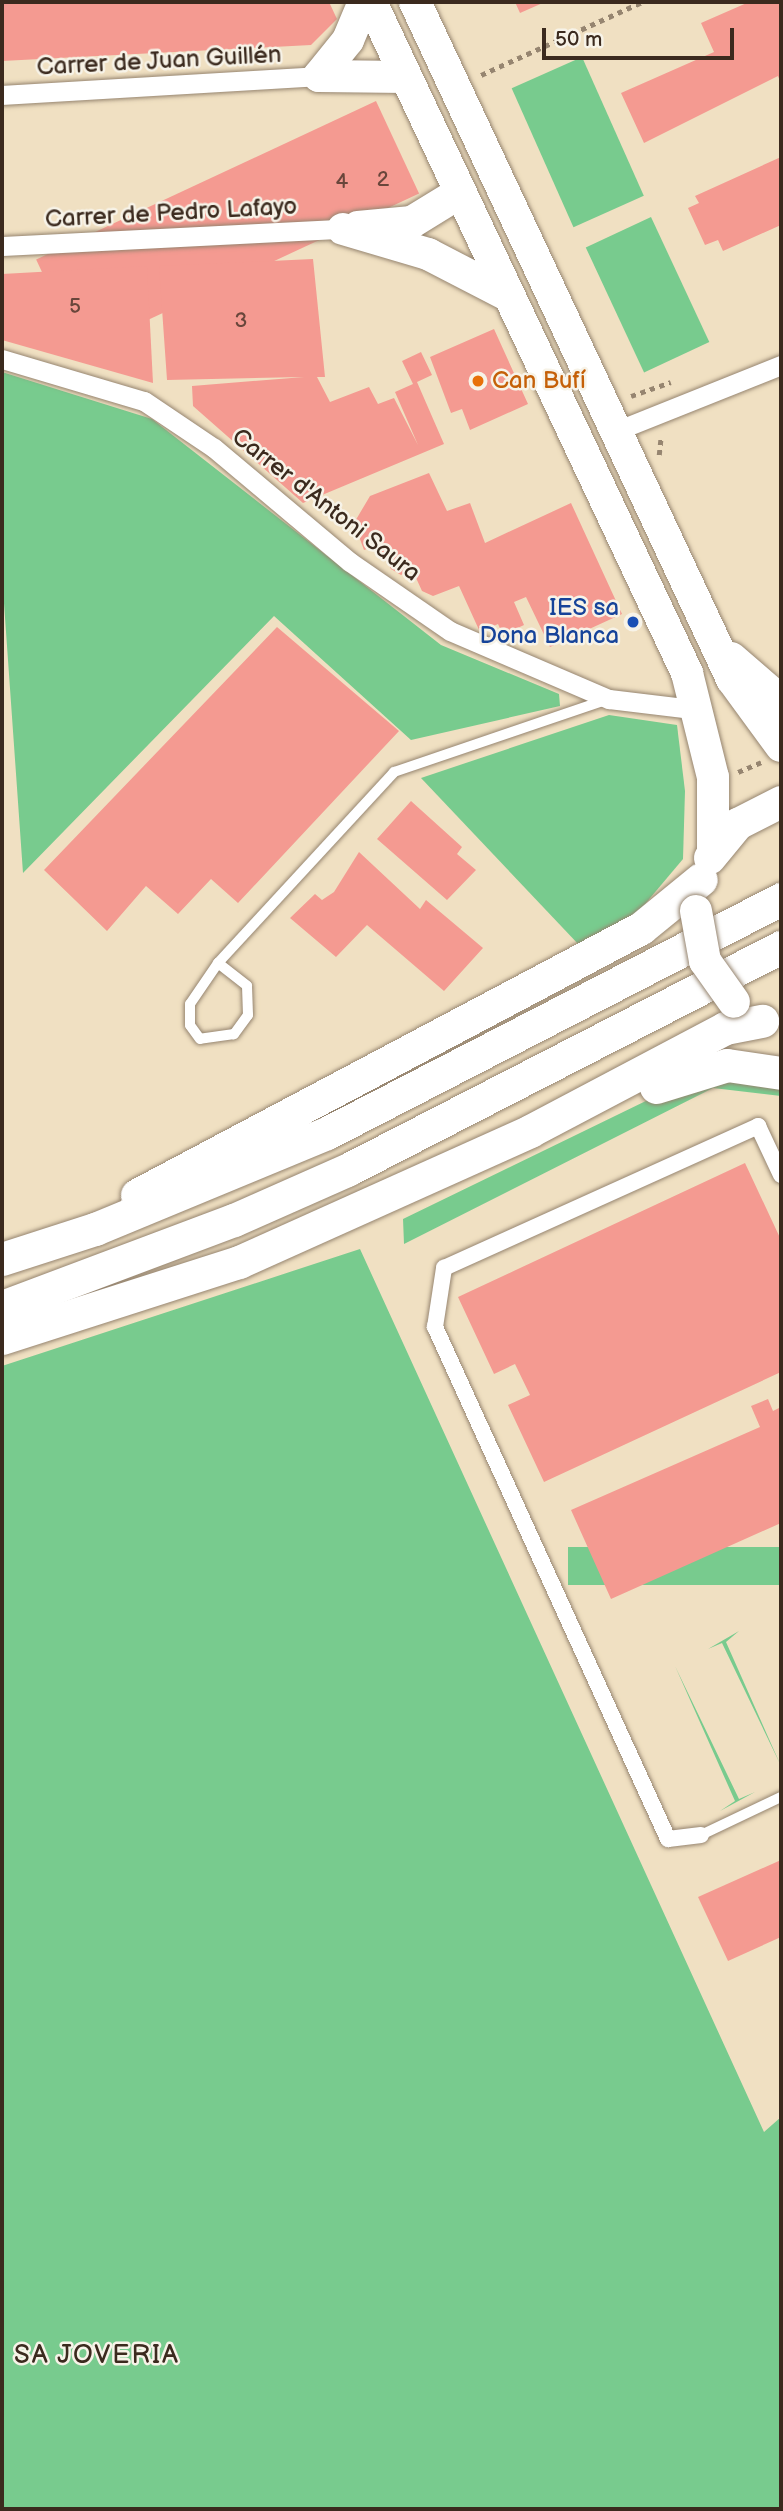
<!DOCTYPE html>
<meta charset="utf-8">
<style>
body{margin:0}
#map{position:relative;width:783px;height:2511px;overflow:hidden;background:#f0e0c2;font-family:"Balsamiq Sans",sans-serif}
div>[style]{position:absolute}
.green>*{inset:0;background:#78cb8e;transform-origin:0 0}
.building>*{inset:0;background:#f49a91;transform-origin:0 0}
.path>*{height:4.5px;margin-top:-2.25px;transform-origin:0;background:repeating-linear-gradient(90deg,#968570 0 5px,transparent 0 10px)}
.roads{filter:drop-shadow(0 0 2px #968570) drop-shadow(0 0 2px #968570)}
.service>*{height:10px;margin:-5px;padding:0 5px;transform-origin:5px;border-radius:5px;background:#fff}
.pedestrian>*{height:16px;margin:-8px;padding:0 8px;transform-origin:8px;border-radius:8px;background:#fff}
.minor>*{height:19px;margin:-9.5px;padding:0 9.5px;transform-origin:9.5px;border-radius:9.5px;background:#fff}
.primary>*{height:32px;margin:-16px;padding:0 16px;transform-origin:16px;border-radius:16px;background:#fff}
.trunk>*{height:33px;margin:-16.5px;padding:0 16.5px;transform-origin:16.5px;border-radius:16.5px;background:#fff}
.bridges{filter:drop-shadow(0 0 2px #968570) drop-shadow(0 0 2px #968570)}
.primary-bridge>*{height:32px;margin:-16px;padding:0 16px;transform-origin:16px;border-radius:16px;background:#fff}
.dots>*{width:19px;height:19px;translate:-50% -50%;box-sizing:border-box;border:4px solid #f7f3e8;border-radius:50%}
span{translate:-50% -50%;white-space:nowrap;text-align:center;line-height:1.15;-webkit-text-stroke:5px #f7f3e8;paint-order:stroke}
.number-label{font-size:21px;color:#69463b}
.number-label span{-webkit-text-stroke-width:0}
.street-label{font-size:24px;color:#3b2a1e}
.food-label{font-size:24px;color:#c56008}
.left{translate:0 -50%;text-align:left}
.transit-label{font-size:24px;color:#164399}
.right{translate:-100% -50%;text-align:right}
.neighbourhood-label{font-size:26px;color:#3b2a1e;letter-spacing:2px}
.frame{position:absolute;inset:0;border:4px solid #3b2a1e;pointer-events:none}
.scale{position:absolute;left:542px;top:28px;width:192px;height:32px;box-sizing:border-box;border:4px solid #3b2a1e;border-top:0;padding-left:9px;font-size:21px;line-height:24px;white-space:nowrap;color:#3b2a1e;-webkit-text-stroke:5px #f7f3e8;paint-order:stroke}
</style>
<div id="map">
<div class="green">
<div style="left:582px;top:57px;width:152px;height:77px;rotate:66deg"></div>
<div style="left:651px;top:217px;width:138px;height:72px;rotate:65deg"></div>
<div style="clip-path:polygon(2px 372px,152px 419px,441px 645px,559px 694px,560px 706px,411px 740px,274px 616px,23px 873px,2px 575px)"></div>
<div style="clip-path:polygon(609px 715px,677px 725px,685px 791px,683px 859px,635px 916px,580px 946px,421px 778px)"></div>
<div style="clip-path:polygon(689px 1080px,781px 1081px,781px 1096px,713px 1088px,404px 1244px,403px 1219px)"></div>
<div style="clip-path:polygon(360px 1249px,764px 2132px,781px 2117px,781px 2509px,2px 2509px,2px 1366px)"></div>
<div style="left:781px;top:1547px;width:38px;height:213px;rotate:90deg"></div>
<div style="clip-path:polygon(739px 1631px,726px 1642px,781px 1766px,722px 1643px,708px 1649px)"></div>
<div style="clip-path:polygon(675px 1666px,739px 1799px,755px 1792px,720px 1811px,735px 1801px)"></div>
</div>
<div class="building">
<div style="clip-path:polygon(2px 2px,329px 2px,337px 19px,311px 45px,2px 61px)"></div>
<div style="clip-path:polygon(515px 2px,545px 2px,520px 13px)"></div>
<div style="clip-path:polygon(749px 2px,781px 2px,781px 84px,778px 76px,644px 143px,621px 93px,714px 52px,701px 23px)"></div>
<div style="left:376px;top:101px;width:102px;height:375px;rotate:65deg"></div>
<div style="clip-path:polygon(781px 157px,781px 225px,723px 251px,718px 240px,705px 245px,688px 208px,699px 203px,695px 196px)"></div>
<div style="clip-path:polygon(313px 259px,325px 377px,317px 377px,330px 402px,369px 387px,378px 404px,394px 398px,418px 445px,395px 392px,413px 384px,402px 361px,421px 352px,432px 375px,417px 382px,444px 444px,303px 503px,193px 406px,192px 386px,304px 377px,167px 380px,159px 266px)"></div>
<div style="clip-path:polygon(147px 266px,153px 383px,2px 340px,2px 274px)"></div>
<div style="clip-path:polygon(494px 329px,528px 404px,470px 430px,462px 409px,451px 413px,430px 357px)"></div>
<div style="clip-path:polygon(429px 473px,447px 511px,470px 503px,485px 543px,571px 503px,622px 614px,550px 647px,526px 597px,514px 602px,524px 625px,503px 635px,498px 624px,480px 632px,459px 586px,433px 596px,422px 591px,412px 569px,401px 575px,391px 569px,378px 545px,364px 550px,354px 523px,370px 496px)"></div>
<div style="clip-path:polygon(277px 627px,399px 731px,238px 903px,211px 879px,178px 914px,146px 886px,107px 931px,44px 870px)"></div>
<div style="clip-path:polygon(411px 801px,462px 847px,457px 854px,476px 870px,447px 900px,377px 839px)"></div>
<div style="clip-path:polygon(359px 852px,420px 909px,426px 900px,483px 948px,444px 991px,367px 925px,336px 957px,290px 918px,315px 894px,322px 900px,334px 892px)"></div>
<div style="clip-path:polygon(745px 1163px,781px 1240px,781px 1372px,544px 1482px,508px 1405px,530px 1395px,515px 1364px,494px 1374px,458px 1297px)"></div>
<div style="clip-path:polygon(768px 1399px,773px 1411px,781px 1407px,781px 1523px,611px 1599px,571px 1510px,760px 1427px,751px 1406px)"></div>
<div style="clip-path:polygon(781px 1860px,781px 1937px,728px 1961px,698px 1897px)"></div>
</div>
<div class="path">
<div style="left:481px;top:75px;width:177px;rotate:-24.4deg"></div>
<div style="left:631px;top:396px;width:42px;rotate:-19.3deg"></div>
<div style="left:659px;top:455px;width:19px;rotate:-84deg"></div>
<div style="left:738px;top:772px;width:25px;rotate:-23deg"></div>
</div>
<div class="roads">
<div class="service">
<div style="left:218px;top:963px;width:37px;rotate:38deg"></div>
<div style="left:247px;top:986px;width:29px;rotate:88deg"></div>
<div style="left:248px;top:1015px;width:24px;rotate:126deg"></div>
<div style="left:234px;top:1034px;width:34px;rotate:172deg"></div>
<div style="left:200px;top:1039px;width:17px;rotate:-126deg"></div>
<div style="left:190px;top:1025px;width:21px;rotate:-90deg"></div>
<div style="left:190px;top:1004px;width:50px;rotate:-55.7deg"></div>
<div style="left:218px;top:963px;width:260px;rotate:-47.3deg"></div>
<div style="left:394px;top:772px;width:224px;rotate:-18.8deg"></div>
<div style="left:701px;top:1835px;width:89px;rotate:-25.4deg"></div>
</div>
<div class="pedestrian">
<div style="left:701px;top:1835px;width:33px;rotate:173deg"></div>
<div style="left:668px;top:1839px;width:563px;rotate:-114.47deg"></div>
<div style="left:435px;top:1327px;width:60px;rotate:-81.3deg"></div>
<div style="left:444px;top:1268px;width:345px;rotate:-24.3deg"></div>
<div style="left:758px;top:1126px;width:54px;rotate:64.9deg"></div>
</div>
<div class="minor">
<div style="left:2px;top:95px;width:318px;rotate:-3.4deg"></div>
<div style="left:2px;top:246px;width:341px;rotate:-2.9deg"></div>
<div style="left:2px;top:359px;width:148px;rotate:16.5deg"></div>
<div style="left:144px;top:401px;width:84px;rotate:33.9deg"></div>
<div style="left:214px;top:448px;width:177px;rotate:40deg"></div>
<div style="left:350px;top:562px;width:121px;rotate:34.6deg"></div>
<div style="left:450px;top:631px;width:173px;rotate:23.2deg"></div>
<div style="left:609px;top:699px;width:92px;rotate:6.9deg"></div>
<div style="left:616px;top:431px;width:178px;rotate:-21.8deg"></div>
</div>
<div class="primary">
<div style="left:371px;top:2px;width:742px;rotate:64.78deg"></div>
<div style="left:687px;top:673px;width:107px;rotate:76deg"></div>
<div style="left:713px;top:777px;width:76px;rotate:90deg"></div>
<div style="left:415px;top:2px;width:748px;rotate:64.91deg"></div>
<div style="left:732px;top:679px;width:83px;rotate:53.8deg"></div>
<div style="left:319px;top:76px;width:46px;rotate:-51.1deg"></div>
<div style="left:348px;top:40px;width:41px;rotate:-67.2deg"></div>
<div style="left:319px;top:76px;width:87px;rotate:0.7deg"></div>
<div style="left:358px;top:227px;width:54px;rotate:-5.3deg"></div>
<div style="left:412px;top:222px;width:57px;rotate:-31.5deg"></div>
<div style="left:343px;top:229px;width:89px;rotate:16.4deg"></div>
<div style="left:428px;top:254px;width:91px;rotate:27.4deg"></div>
<div style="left:731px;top:658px;width:66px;rotate:40.7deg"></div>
<div style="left:710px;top:858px;width:44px;rotate:-50.5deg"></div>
<div style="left:738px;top:824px;width:48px;rotate:-27.1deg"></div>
</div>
<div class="trunk">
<div style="left:656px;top:1087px;width:74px;rotate:-17.2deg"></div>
<div style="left:727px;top:1065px;width:55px;rotate:8.4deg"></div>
<div style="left:137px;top:1195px;width:570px;rotate:-27.91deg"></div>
<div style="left:641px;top:928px;width:77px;rotate:-39.2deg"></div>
<div style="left:2px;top:1259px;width:98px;rotate:-17.9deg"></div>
<div style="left:95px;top:1229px;width:251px;rotate:-22.5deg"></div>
<div style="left:327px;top:1133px;width:511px;rotate:-27.27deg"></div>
<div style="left:2px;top:1307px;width:248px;rotate:-20.6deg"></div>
<div style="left:234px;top:1220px;width:124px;rotate:-23.9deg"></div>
<div style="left:347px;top:1170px;width:488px;rotate:-27.2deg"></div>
<div style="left:2px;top:1338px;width:249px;rotate:-17.8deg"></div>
<div style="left:239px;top:1262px;width:319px;rotate:-24.2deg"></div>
<div style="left:530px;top:1131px;width:221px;rotate:-27.8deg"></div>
<div style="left:725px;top:1028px;width:38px;rotate:-11deg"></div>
</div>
</div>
<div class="bridges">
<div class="primary-bridge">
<div style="left:696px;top:911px;width:51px;rotate:79.8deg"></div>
<div style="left:705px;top:961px;width:50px;rotate:54.7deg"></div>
</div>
</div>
<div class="dots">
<div style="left:478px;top:381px;background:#e8710a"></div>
<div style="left:633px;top:622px;background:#1a4fb4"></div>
</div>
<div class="number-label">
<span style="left:383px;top:180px">2</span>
<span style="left:342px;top:182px">4</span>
<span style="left:75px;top:307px">5</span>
<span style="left:241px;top:321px">3</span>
</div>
<div class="street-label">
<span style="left:159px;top:61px;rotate:-3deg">Carrer de Juan Guillén</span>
<span style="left:171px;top:213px;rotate:-3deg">Carrer de Pedro Lafayo</span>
<span style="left:326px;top:505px;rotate:38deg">Carrer d'Antoni Saura</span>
</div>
<div class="food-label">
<span class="left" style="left:492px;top:381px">Can Bufí</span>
</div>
<div class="transit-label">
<span class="right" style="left:619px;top:622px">IES sa<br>Dona Blanca</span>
</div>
<div class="neighbourhood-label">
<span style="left:97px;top:2356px">SA JOVERIA</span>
</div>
<div class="frame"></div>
<div class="scale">50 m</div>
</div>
